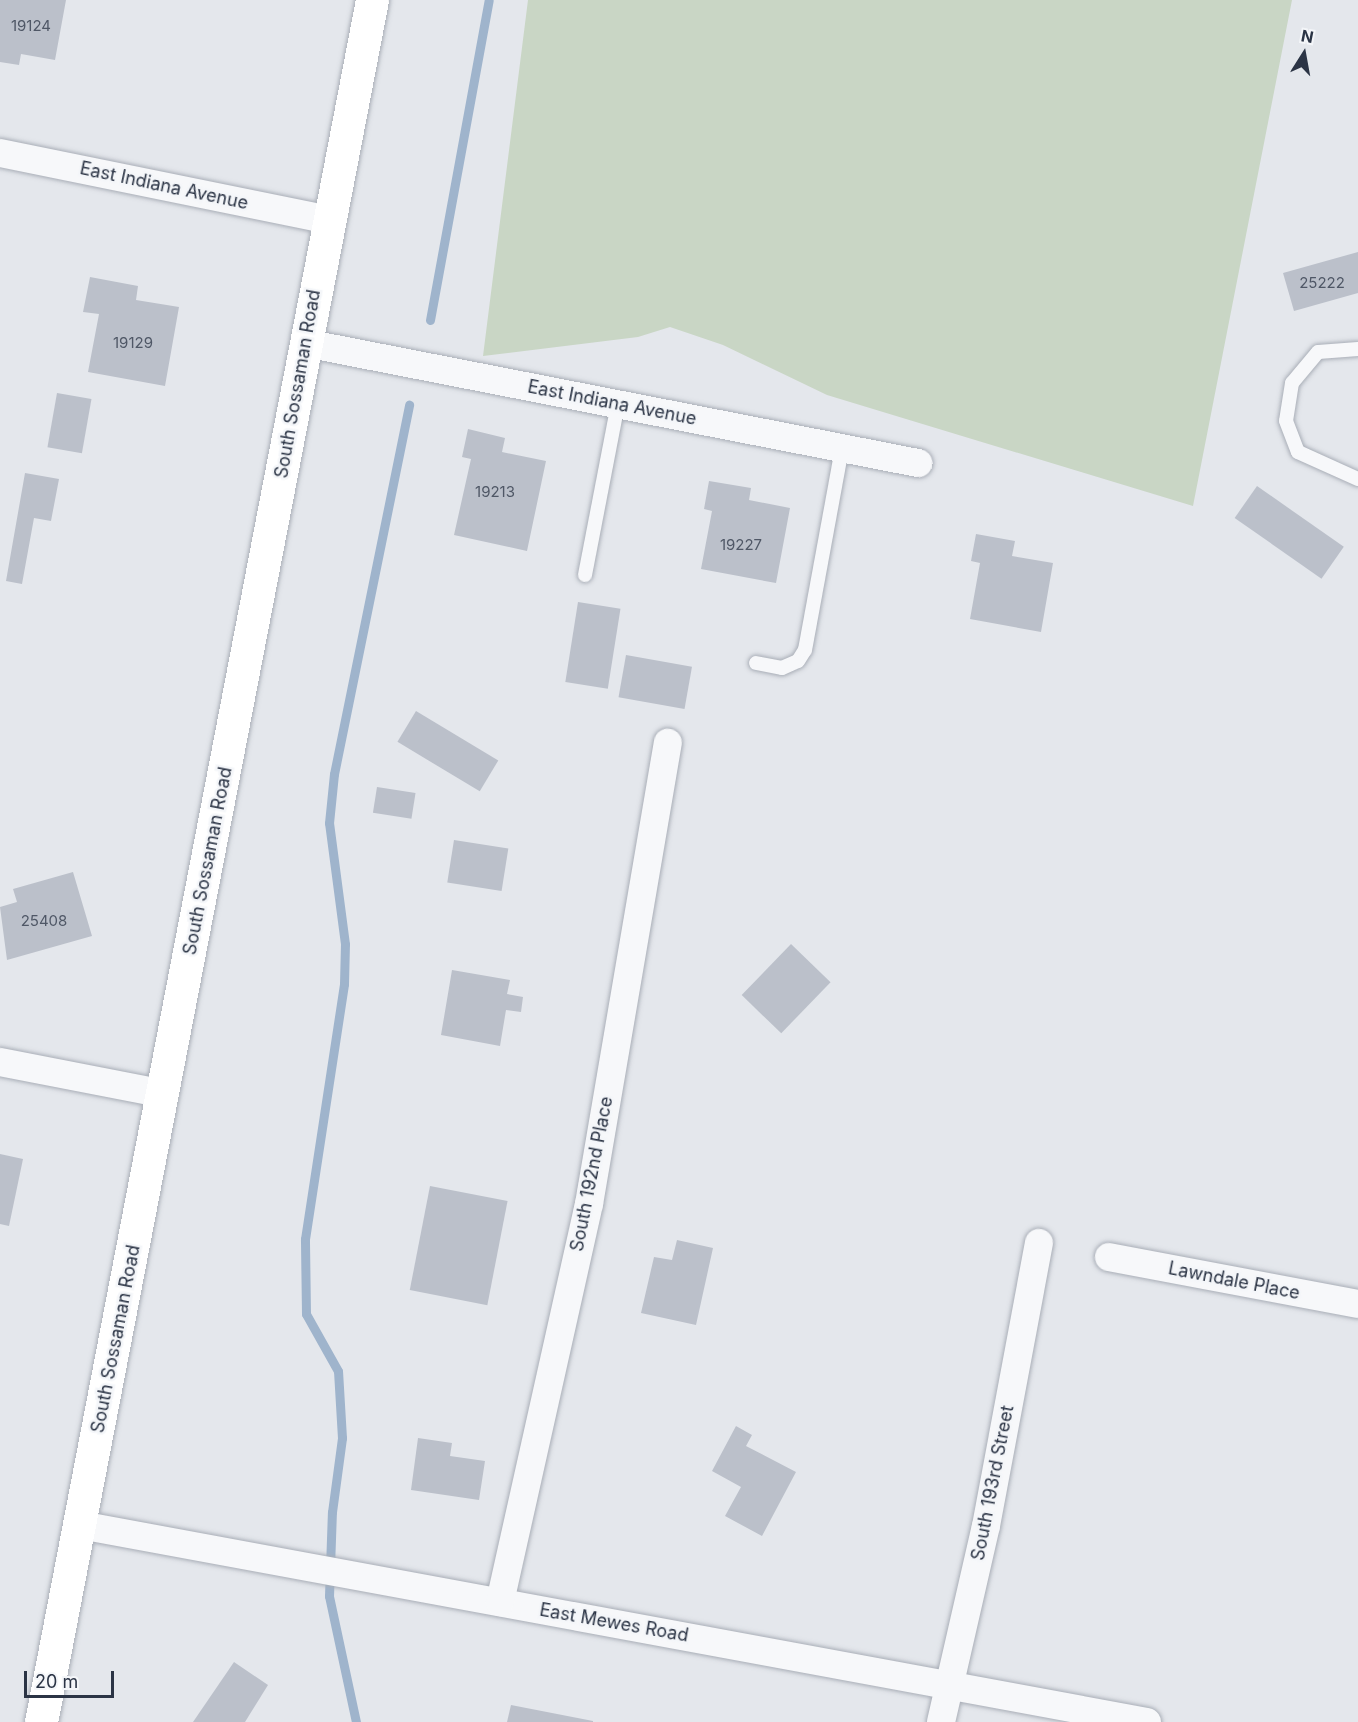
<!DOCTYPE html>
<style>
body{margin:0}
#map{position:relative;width:1358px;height:1722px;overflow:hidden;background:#e4e7ec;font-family:Inter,sans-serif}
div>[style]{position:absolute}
.green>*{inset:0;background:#c9d6c5}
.stream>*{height:9px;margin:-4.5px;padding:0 4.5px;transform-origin:4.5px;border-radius:4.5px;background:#9fb4cc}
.building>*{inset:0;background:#bbc0ca;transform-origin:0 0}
.roads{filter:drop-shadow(0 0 2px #a9aeb7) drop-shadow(0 0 2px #a9aeb7)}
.lane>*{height:14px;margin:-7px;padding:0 7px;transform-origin:7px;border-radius:7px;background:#f7f8fa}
.street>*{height:28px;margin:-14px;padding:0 14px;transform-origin:14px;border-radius:14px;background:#f7f8fa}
.secondary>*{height:33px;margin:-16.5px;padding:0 16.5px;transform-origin:16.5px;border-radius:16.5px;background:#fff}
span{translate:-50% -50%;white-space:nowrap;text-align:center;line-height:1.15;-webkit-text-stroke:5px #f4f6f9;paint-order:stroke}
.number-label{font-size:15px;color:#4f5766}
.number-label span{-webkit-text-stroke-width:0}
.street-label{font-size:18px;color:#2b3445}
.north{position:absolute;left:1274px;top:24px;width:60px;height:60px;-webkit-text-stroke:4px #f4f6f9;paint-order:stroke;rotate:11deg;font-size:16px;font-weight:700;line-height:24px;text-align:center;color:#2b3445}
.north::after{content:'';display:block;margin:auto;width:21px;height:27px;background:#2b3445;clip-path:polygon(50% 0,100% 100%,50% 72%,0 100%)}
.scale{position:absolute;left:24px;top:1671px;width:90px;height:27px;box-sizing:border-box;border:3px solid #2b3445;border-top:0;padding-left:8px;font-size:18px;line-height:21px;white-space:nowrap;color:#2b3445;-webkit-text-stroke:4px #f4f6f9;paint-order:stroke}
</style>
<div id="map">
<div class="green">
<div style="clip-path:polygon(528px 0,1292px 0,1193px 506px,827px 395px,723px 345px,670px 327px,638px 337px,483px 356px)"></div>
</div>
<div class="stream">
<div style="left:430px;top:320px;width:325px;rotate:-79.6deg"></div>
<div style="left:356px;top:1722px;width:129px;rotate:-102.1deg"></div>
<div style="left:329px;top:1596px;width:84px;rotate:-88deg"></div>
<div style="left:332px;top:1512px;width:75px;rotate:-82.3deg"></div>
<div style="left:342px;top:1438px;width:67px;rotate:-93.4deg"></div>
<div style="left:338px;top:1371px;width:65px;rotate:-119.3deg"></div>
<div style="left:306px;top:1314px;width:75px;rotate:-90.8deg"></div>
<div style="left:305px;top:1239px;width:258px;rotate:-81.3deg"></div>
<div style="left:344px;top:984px;width:40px;rotate:-88.6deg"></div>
<div style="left:345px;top:944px;width:122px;rotate:-97.5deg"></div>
<div style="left:329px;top:823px;width:49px;rotate:-84.2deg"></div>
<div style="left:334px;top:774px;width:377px;rotate:-78.5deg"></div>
</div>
<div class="building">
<div style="clip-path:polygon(0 0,66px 0,55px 60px,21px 54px,19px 65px,0 62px)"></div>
<div style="clip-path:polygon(1358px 252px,1358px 293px,1294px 311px,1283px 273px)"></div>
<div style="clip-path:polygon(90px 277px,138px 286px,136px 300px,179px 307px,165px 386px,88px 372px,99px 314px,83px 312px)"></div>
<div style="left:57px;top:393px;width:35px;height:55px;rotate:10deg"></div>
<div style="clip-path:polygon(468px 429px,505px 438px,502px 452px,546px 461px,527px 551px,454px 535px,471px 459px,462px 457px)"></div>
<div style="clip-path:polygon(25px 473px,59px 479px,51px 521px,34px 518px,22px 584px,6px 581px)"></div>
<div style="clip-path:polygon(709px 481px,751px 488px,749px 500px,790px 508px,776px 583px,701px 569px,712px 511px,704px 509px)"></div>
<div style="left:1257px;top:486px;width:106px;height:39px;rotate:35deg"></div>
<div style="clip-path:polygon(976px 534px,1015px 541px,1012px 556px,1053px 563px,1041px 632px,970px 619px,980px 563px,971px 561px)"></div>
<div style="left:578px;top:602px;width:43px;height:81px;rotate:9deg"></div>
<div style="left:626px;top:655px;width:67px;height:43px;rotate:10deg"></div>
<div style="left:416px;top:711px;width:96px;height:36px;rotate:31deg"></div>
<div style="left:377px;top:787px;width:39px;height:26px;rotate:9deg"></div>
<div style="left:454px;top:840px;width:55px;height:43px;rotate:9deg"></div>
<div style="clip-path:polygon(73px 872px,92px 936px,7px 960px,0 907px,17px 902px,13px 889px)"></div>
<div style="left:791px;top:944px;width:55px;height:71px;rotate:44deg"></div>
<div style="clip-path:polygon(452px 970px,510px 980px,507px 994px,523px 997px,521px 1012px,506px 1010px,500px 1046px,441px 1035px)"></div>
<div style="clip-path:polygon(0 1154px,23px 1159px,9px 1226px,0 1224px)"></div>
<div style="left:430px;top:1186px;width:79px;height:106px;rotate:11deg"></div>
<div style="clip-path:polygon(677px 1240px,713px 1248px,696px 1325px,641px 1313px,654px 1257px,672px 1260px)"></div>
<div style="clip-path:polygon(736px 1426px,752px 1435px,746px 1446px,796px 1472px,762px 1536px,725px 1516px,741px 1487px,712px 1471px)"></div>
<div style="clip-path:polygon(418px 1438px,452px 1443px,450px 1456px,485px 1461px,479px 1500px,411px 1490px)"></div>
<div style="clip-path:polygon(234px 1662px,268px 1685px,245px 1722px,193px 1722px)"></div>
<div style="clip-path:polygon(511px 1705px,593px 1721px,593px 1722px,507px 1722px)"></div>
</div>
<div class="roads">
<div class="lane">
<div style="left:1358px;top:349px;width:40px;rotate:175.7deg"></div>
<div style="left:1318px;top:352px;width:40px;rotate:130deg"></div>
<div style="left:1292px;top:383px;width:38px;rotate:99deg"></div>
<div style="left:1286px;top:421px;width:33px;rotate:69deg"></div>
<div style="left:1298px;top:452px;width:66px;rotate:24.2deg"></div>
<div style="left:585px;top:575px;width:174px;rotate:-79.1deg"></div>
<div style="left:756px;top:663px;width:26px;rotate:11deg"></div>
<div style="left:782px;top:668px;width:17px;rotate:-24deg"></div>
<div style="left:798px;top:661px;width:13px;rotate:-58deg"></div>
<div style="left:805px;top:650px;width:205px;rotate:-79.6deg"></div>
</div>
<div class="street">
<div style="left:0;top:153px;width:335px;rotate:11.5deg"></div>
<div style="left:305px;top:343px;width:625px;rotate:11.08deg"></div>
<div style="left:0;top:1062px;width:167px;rotate:11deg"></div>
<div style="left:1109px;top:1257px;width:253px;rotate:10.7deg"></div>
<div style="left:80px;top:1525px;width:1085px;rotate:10.46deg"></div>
<div style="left:500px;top:1602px;width:408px;rotate:-77.4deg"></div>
<div style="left:589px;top:1204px;width:468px;rotate:-80.3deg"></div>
<div style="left:941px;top:1722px;width:201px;rotate:-77.1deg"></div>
<div style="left:986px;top:1526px;width:288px;rotate:-79.4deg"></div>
</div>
<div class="secondary">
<div style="left:41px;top:1722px;width:1754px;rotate:-79.12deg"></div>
</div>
</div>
<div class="number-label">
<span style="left:31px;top:26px">19124</span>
<span style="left:1322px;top:283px">25222</span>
<span style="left:133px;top:343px">19129</span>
<span style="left:495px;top:492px">19213</span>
<span style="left:741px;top:545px">19227</span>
<span style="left:44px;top:921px">25408</span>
</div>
<div class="street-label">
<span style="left:164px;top:186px;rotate:12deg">East Indiana Avenue</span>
<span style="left:298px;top:384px;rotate:-80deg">South Sossaman Road</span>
<span style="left:612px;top:403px;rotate:11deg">East Indiana Avenue</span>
<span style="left:208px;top:861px;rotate:-79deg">South Sossaman Road</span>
<span style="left:592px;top:1174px;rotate:-79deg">South 192nd Place</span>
<span style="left:1234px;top:1281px;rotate:11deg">Lawndale Place</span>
<span style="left:116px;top:1339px;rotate:-79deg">South Sossaman Road</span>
<span style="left:993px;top:1483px;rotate:-79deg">South 193rd Street</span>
<span style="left:614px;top:1623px;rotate:10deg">East Mewes Road</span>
</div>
<div class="north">N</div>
<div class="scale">20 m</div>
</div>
